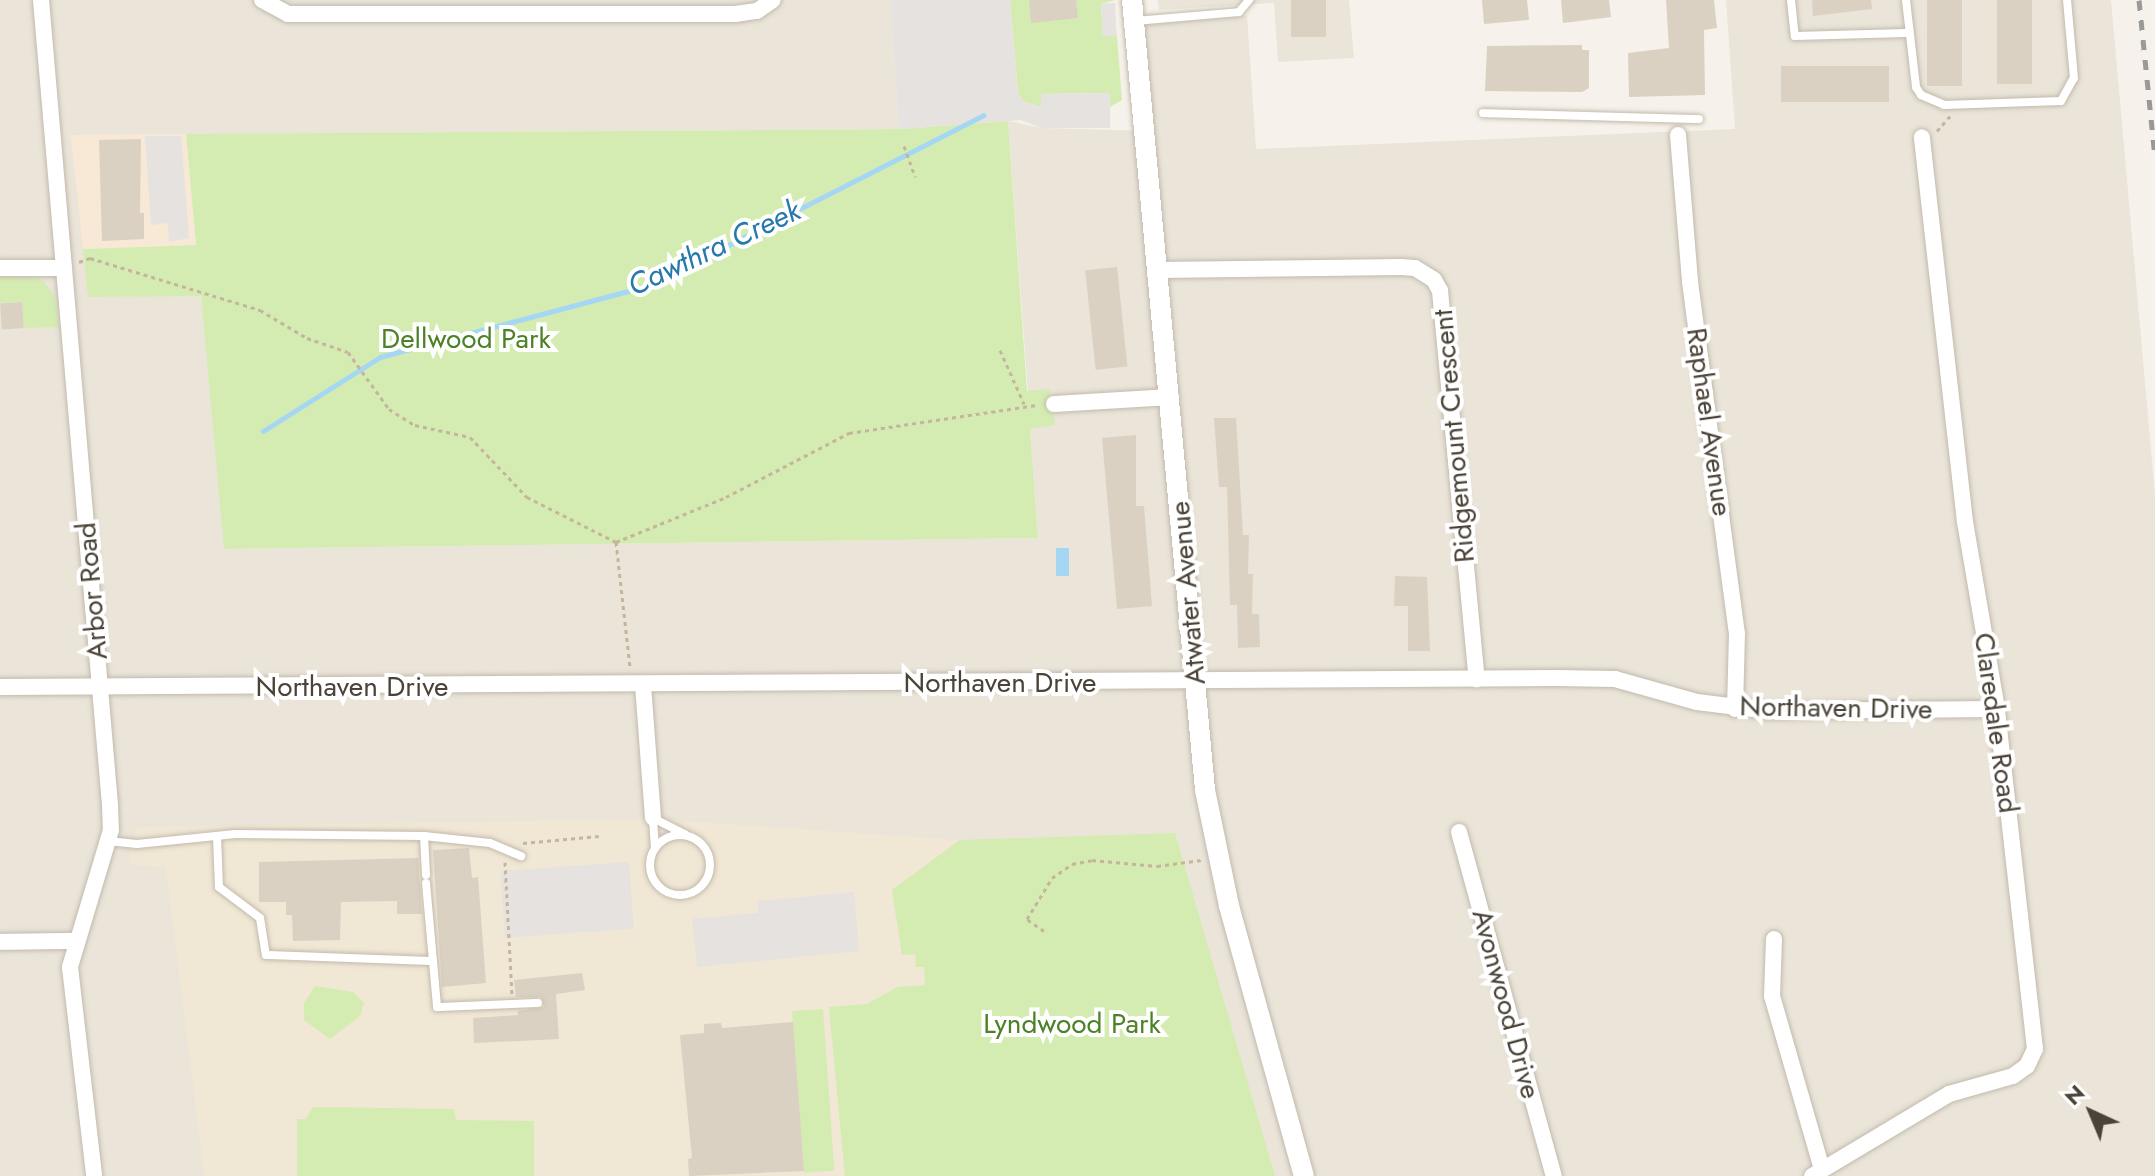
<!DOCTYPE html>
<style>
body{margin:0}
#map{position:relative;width:2155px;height:1176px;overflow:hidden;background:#f6f2eb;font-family:Jost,sans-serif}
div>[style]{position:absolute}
.residential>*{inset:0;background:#eae4d9}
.commercial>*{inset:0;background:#f8e8d6}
.education>*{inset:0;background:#f0e7d4}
.green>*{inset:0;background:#d4ecb2;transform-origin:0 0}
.parking>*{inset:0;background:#e5e2df;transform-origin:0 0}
.water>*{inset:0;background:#a5d7f5;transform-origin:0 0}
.stream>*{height:5px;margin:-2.5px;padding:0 2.5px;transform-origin:2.5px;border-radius:2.5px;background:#a5d7f5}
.building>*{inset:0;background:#dbd1c2;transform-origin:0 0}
.path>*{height:3px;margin-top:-1.5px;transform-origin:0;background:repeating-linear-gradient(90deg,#c5b59d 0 4px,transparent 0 8px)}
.roads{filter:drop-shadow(0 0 2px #c2baac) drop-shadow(0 0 2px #c2baac)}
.service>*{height:8px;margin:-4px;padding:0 4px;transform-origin:4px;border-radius:4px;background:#fff}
.service>.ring{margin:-4px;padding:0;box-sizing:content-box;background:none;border:8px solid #fff;border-radius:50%}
.minor>*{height:16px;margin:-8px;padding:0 8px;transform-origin:8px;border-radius:8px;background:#fff}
.tertiary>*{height:20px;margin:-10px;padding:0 10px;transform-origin:10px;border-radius:10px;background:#fff}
.rail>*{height:5px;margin-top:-2.5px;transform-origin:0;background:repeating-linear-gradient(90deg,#999 0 10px,transparent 0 20px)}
span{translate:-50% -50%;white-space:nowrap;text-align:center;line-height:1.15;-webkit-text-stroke:8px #fff;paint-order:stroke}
.park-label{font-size:28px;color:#4c8126}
.street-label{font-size:28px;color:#4b4338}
.water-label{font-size:30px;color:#2779ad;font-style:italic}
.north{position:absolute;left:2051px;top:1072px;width:80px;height:80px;-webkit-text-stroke:6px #fff;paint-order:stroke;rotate:316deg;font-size:22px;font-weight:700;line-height:32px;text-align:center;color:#4b4338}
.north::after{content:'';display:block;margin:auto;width:28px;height:36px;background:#4b4338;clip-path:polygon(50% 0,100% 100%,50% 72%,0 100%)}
</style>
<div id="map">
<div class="residential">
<div style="clip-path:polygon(0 0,890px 0,899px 129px,71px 135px,89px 297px,201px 295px,225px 549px,1038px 538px,1030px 428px,1055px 424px,1028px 392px,1008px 121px,1042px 128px,1152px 131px,1143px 23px,1247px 15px,1256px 149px,1735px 129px,1726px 0,2111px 0,2155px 495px,2155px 1176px,0 1176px)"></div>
<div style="clip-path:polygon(1158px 0,1349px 0,1354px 58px,1278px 62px,1274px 3px,1159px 10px)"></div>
</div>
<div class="commercial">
<div style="clip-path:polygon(186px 134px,196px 245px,83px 249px,71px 135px)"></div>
</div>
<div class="education">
<div style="clip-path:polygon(656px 819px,960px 840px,892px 890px,902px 955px,915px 953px,924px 966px,925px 986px,898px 987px,867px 1004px,829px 1008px,845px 1176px,204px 1176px,166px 868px,128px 864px,136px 827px)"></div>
</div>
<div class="green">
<div style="clip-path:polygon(1010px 0,1115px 0,1101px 4px,1103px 36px,1117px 36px,1122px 100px,1110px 107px,1109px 93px,1041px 94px,1042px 107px,1024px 102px,1018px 93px)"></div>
<div style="clip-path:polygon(1008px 121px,1027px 391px,1050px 389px,1055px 425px,1030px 429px,1038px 538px,224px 549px,201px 296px,88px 297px,83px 249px,196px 245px,186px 134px,899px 129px)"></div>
<div style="clip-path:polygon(0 276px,38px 278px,45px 283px,55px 297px,59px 327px,24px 328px,22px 302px,0 303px)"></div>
<div style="clip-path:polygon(1175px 833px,1275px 1176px,845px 1176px,829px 1007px,867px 1004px,898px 987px,925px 985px,924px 967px,916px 967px,915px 954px,902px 955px,892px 890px,960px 840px)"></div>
<div style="clip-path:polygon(315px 986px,353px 992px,364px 1003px,360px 1016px,330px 1039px,304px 1020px,304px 1003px)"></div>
<div style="left:823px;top:1009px;width:162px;height:31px;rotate:86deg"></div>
<div style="clip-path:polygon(313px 1107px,454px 1109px,456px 1120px,534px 1121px,534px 1176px,297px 1176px,297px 1119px,306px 1119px)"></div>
</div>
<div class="parking">
<div style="clip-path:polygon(890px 0,1010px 0,1018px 93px,1024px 102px,1041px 107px,1041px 94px,1110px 93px,1110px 128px,1042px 128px,1021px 120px,899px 129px)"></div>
<div style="left:1115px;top:3px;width:33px;height:14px;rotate:87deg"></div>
<div style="clip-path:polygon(145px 136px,181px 136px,189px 238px,169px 242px,168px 223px,151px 225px)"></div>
<div style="left:629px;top:862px;width:67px;height:129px;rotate:86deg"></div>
<div style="clip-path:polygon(854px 892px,859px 951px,697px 967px,692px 919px,758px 913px,758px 901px)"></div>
</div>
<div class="water">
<div style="left:1056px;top:548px;width:13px;height:28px"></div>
</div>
<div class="stream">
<div style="left:263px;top:431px;width:138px;rotate:-32.3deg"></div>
<div style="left:380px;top:357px;width:279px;rotate:-14.9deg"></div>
<div style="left:650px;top:285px;width:374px;rotate:-27deg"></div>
</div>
<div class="building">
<div style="clip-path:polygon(1029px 0,1076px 0,1078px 18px,1031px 23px)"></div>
<div style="left:1291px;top:0;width:35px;height:37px"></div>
<div style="clip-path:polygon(1482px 0,1527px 0,1529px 20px,1484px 24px)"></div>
<div style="clip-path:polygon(1561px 0,1609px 0,1611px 17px,1563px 23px)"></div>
<div style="clip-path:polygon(1666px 0,1714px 0,1717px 28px,1704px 30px,1705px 95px,1629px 97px,1628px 53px,1669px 48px)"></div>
<div style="clip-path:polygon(1812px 0,1871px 0,1872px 9px,1813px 16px)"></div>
<div style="left:1927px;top:0;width:35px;height:86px"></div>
<div style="left:1997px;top:0;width:35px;height:84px"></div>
<div style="clip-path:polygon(1582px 45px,1582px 50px,1589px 50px,1589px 88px,1582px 92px,1485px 91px,1487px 46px)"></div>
<div style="left:1889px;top:66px;width:36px;height:108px;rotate:90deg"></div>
<div style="clip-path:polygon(141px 139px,140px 213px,144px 213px,144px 239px,102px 241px,99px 140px)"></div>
<div style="left:1117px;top:267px;width:100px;height:32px;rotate:84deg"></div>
<div style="left:22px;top:302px;width:26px;height:22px;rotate:86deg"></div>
<div style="clip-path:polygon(1214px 418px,1236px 418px,1243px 535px,1249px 535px,1248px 574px,1253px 574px,1252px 614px,1259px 614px,1260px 647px,1238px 648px,1237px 605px,1230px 605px,1227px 487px,1219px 487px)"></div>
<div style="clip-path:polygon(1136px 435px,1136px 506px,1144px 506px,1152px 606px,1117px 609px,1102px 438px)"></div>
<div style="clip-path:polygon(1395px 576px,1427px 577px,1430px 651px,1408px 651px,1408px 606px,1394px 606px)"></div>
<div style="clip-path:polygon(469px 848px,472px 878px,478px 877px,486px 983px,442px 987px,433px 850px)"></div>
<div style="clip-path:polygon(418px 858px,422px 914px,397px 914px,397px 901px,341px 902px,340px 940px,293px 941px,292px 915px,286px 915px,286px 902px,259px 902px,259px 862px)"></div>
<div style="clip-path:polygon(582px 973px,585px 990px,556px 994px,559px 1039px,474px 1043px,473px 1018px,518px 1015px,518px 1011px,544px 1007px,541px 997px,516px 997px,514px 980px)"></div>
<div style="clip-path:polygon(793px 1022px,804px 1171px,689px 1176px,688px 1159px,692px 1158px,680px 1035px,704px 1033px,704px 1024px,721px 1023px,722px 1028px)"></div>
</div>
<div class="path">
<div style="left:1937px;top:131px;width:20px;rotate:-49deg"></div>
<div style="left:904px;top:146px;width:33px;rotate:70deg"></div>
<div style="left:79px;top:262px;width:12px;rotate:-20deg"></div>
<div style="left:90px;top:258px;width:178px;rotate:17deg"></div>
<div style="left:260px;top:310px;width:55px;rotate:30.8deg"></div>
<div style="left:307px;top:338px;width:43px;rotate:18.9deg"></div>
<div style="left:348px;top:352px;width:70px;rotate:54.3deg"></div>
<div style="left:389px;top:409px;width:31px;rotate:32deg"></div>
<div style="left:415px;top:425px;width:56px;rotate:12.3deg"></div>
<div style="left:470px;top:437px;width:83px;rotate:46.5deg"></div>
<div style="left:527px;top:497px;width:100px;rotate:26.8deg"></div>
<div style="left:616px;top:542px;width:119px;rotate:-22.2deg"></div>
<div style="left:726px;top:497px;width:139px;rotate:-27.5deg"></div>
<div style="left:849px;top:433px;width:190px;rotate:-8.5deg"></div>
<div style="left:1000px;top:350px;width:59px;rotate:66deg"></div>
<div style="left:616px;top:542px;width:125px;rotate:83.6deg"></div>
<div style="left:523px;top:843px;width:76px;rotate:-5.3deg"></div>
<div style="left:505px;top:862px;width:132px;rotate:87deg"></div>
<div style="left:1044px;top:931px;width:21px;rotate:-145deg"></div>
<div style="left:1027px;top:919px;width:48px;rotate:-58.6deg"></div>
<div style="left:1052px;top:878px;width:24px;rotate:-35deg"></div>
<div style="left:1072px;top:864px;width:20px;rotate:-11deg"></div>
<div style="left:1092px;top:860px;width:65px;rotate:5.3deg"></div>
<div style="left:1157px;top:866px;width:45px;rotate:-7.6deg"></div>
</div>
<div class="roads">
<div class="service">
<div style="left:1791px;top:0;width:36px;rotate:84deg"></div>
<div style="left:1795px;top:36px;width:111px;rotate:-1.5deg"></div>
<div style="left:1906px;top:0;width:88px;rotate:83.4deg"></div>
<div style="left:1916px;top:87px;width:9px;rotate:58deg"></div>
<div style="left:1921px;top:95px;width:25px;rotate:23deg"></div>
<div style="left:1944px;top:105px;width:117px;rotate:-2deg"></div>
<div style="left:2061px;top:101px;width:26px;rotate:-61deg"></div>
<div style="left:2074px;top:78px;width:78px;rotate:-95.1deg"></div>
<div style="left:1135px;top:21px;width:104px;rotate:-4.9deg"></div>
<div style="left:1239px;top:12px;width:16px;rotate:-50deg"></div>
<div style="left:1483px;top:113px;width:216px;rotate:1.6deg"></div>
<div class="ring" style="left:650px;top:835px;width:52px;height:52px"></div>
<div style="left:217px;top:836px;width:51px;rotate:87.8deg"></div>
<div style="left:219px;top:887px;width:51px;rotate:37.1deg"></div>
<div style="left:260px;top:918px;width:37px;rotate:81deg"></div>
<div style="left:266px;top:955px;width:167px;rotate:2.1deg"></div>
<div style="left:424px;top:836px;width:66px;rotate:6.1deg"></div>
<div style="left:490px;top:843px;width:34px;rotate:23deg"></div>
<div style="left:108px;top:841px;width:29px;rotate:6deg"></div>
<div style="left:137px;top:844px;width:99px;rotate:-5.8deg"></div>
<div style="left:235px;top:834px;width:189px;rotate:0.6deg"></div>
<div style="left:424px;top:836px;width:39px;rotate:87deg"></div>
<div style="left:655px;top:848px;width:30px;rotate:-94deg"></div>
<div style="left:653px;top:818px;width:36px;rotate:27deg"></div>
<div style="left:426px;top:883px;width:124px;rotate:84.9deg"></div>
<div style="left:437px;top:1007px;width:101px;rotate:-2.3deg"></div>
</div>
<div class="minor">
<div style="left:41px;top:0;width:808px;rotate:85.1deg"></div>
<div style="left:110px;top:805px;width:25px;rotate:88deg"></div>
<div style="left:111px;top:830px;width:143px;rotate:106.7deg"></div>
<div style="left:70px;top:967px;width:210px;rotate:83.4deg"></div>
<div style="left:262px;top:0;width:30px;rotate:28deg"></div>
<div style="left:288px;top:14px;width:447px"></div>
<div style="left:735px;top:14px;width:22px;rotate:-8deg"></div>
<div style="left:757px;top:11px;width:19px;rotate:-35deg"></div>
<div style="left:1678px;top:135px;width:147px;rotate:85.3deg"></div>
<div style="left:1690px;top:282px;width:354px;rotate:82.4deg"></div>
<div style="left:1737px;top:633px;width:76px;rotate:91.5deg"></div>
<div style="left:0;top:268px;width:64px"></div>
<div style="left:1159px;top:270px;width:242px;rotate:-0.7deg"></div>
<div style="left:1401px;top:267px;width:14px;rotate:4deg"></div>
<div style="left:1415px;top:268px;width:22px;rotate:32deg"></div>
<div style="left:1434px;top:280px;width:13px;rotate:61deg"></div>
<div style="left:1440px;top:291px;width:390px;rotate:84.6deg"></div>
<div style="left:1054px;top:404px;width:117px;rotate:-3.4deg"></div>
<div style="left:643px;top:685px;width:133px;rotate:85.7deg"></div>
<div style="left:0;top:687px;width:1557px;rotate:-0.33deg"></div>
<div style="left:1557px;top:678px;width:58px;rotate:1deg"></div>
<div style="left:1615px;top:679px;width:85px;rotate:15.7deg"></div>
<div style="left:1697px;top:702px;width:73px;rotate:7.1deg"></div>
<div style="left:1769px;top:711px;width:228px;rotate:-0.5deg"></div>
<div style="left:1459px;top:832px;width:357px;rotate:74.6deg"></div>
<div style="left:1774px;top:939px;width:57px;rotate:92deg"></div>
<div style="left:1772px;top:996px;width:180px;rotate:73.9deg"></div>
<div style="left:0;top:942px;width:75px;rotate:-0.8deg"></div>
<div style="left:1812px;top:1176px;width:160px;rotate:-30.9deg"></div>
<div style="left:1949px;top:1094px;width:66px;rotate:-15.7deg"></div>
<div style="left:2013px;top:1076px;width:17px;rotate:-36deg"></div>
<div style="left:2027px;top:1066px;width:19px;rotate:-65deg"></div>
<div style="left:2035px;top:1049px;width:342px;rotate:-96.4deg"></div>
<div style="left:1997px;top:709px;width:190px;rotate:-99.7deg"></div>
<div style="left:1965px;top:522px;width:387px;rotate:-96.4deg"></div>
</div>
<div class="tertiary">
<div style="left:1132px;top:0;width:793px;rotate:84.72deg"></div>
<div style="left:1205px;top:790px;width:118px;rotate:78.3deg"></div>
<div style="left:1229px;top:906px;width:280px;rotate:74.5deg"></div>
</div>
</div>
<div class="rail">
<div style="left:2139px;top:0;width:159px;rotate:84.2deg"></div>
</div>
<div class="park-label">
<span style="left:466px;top:339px">Dellwood Park</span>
<span style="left:1072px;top:1024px">Lyndwood Park</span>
</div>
<div class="street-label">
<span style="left:1709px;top:422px;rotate:82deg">Raphael Avenue</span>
<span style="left:1454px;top:436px;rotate:-95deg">Ridgemount Crescent</span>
<span style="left:92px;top:591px;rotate:-95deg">Arbor Road</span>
<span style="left:1188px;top:593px;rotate:-95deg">Atwater Avenue</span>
<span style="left:1000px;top:683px">Northaven Drive</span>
<span style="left:352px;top:687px">Northaven Drive</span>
<span style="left:1836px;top:708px;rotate:1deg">Northaven Drive</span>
<span style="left:1996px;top:723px;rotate:82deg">Claredale Road</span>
<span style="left:1506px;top:1004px;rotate:75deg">Avonwood Drive</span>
</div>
<div class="water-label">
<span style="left:714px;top:248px;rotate:-25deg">Cawthra Creek</span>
</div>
<div class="north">N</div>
</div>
